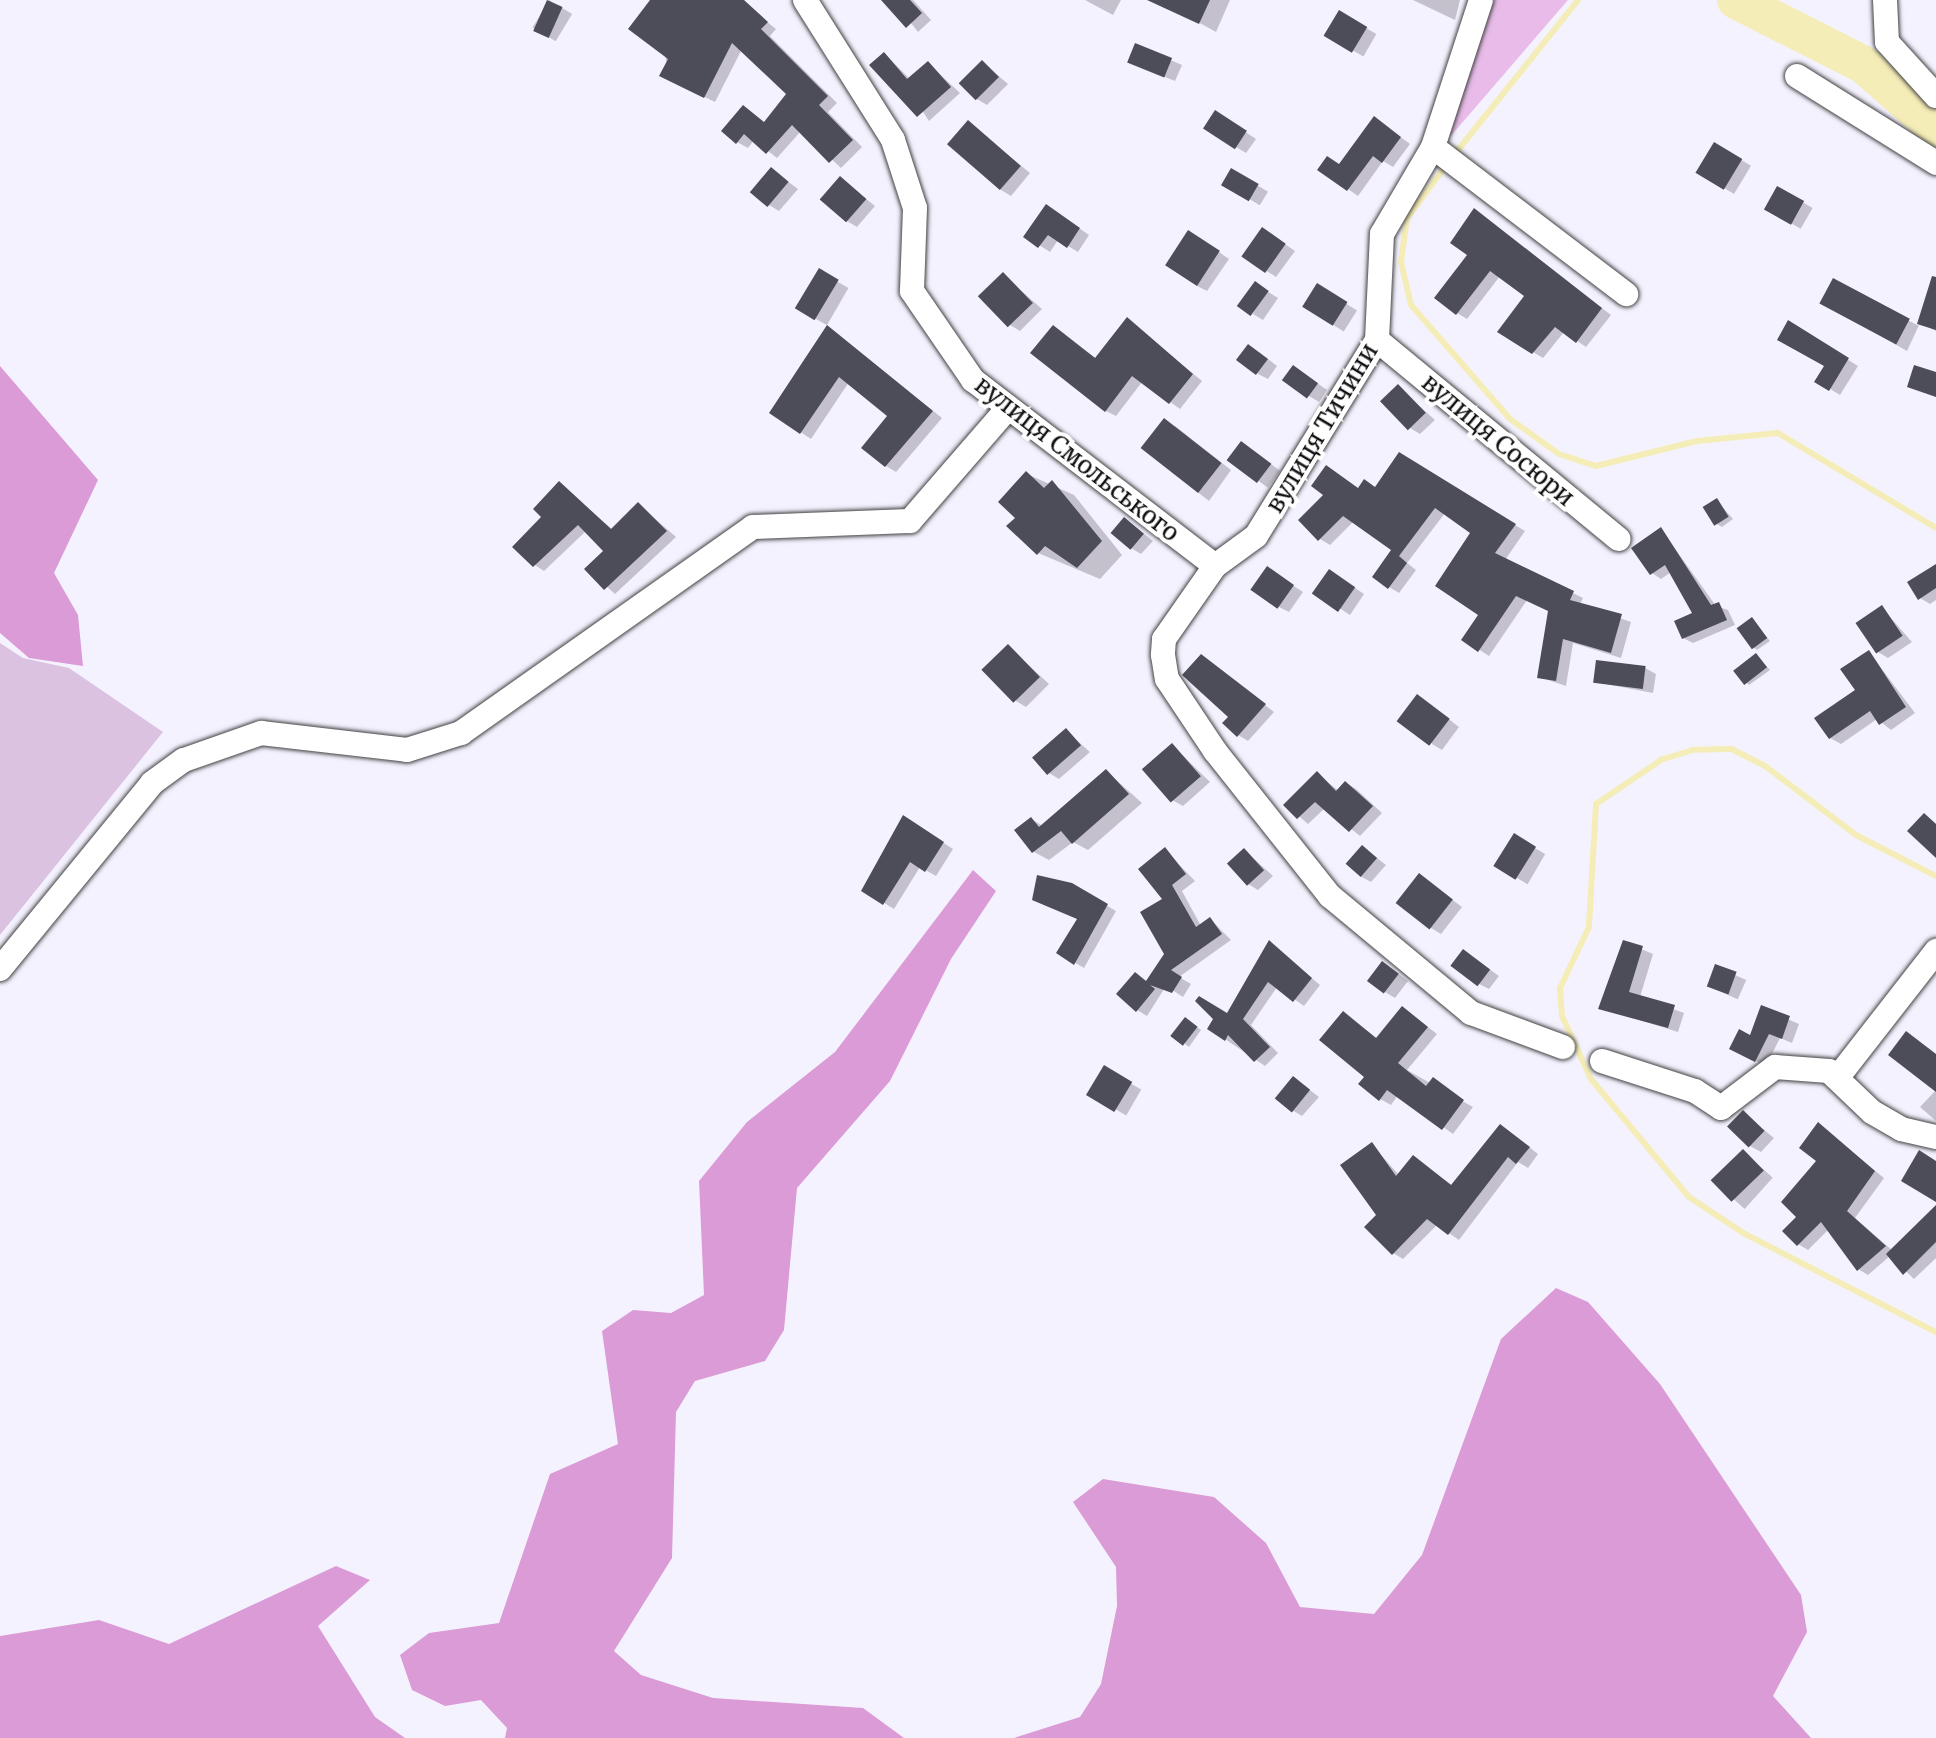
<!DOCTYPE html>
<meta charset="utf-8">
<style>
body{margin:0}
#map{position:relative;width:1936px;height:1738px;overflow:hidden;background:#f5f2ff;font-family:Merriweather,serif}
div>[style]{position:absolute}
.green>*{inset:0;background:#e8bbe9}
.forest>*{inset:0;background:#da9bd7}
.cemetery>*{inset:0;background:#dbc2e1}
.shadow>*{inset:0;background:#0003;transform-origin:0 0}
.stream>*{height:6px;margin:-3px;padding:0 3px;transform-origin:3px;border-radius:3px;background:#f5edb7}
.river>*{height:38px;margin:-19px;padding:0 19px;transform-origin:19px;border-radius:19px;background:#f5edb7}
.building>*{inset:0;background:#4c4d58;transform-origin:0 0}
.roads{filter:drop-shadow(0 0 2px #424242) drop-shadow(0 0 2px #424242)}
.minor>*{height:24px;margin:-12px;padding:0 12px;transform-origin:12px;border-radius:12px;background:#fff}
span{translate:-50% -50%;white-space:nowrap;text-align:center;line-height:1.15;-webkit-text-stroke:8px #fff;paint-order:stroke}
.street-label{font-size:24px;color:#0f0f0f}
</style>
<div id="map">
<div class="green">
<div style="clip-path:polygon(1491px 0,1568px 0,1449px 138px)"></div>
</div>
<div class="forest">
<div style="clip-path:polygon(0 366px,98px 480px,54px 573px,78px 615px,83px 666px,29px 658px,0 633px)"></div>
<div style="clip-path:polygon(973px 870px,996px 891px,951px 959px,890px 1081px,797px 1188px,784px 1330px,765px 1361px,695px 1381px,676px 1412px,672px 1558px,614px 1651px,641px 1675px,713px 1698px,863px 1708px,904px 1738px,505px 1738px,507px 1728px,481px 1700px,445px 1706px,412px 1690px,400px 1655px,429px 1633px,499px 1623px,550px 1474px,618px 1444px,602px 1331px,633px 1310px,671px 1313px,704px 1295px,699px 1181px,747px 1122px,835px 1052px)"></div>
<div style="clip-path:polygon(1556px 1288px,1588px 1302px,1660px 1384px,1801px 1595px,1807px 1632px,1773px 1696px,1811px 1738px,1014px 1738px,1080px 1717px,1101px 1684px,1117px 1606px,1116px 1567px,1073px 1502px,1103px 1479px,1214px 1497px,1266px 1543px,1300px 1607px,1374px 1614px,1422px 1555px,1501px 1339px)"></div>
<div style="clip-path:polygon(336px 1566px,370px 1580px,318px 1626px,375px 1717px,405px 1738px,0 1738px,0 1636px,99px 1620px,169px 1644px)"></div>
</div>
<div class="cemetery">
<div style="clip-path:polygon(0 643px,23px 658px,69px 668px,163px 732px,0 935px)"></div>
</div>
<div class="shadow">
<div style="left:549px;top:0;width:27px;height:32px;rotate:31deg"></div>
<div style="clip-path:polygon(652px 0,740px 0,776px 29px,770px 36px,837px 103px,828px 112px,862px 147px,841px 168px,801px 131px,777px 158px,754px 140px,748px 148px,737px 142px,724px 131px,766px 124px,789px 93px,742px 49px,715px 102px,671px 81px)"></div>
<div style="clip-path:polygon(893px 0,913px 0,931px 20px,918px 32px)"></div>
<div style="clip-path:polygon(1085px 0,1121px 0,1113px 15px)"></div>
<div style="clip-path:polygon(1158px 0,1230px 0,1216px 32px)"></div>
<div style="clip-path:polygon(1413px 0,1460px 0,1455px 20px)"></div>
<div style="left:1340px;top:13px;width:42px;height:26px;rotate:30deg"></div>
<div style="clip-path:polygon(1136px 45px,1182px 65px,1175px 81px,1140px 67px)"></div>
<div style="clip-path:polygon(885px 54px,910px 79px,928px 63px,960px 93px,929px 121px)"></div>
<div style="clip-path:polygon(982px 62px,1008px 84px,987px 105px,977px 99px)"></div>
<div style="clip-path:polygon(1226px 119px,1256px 139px,1246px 153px,1236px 147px)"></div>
<div style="clip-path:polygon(968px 122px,1030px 173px,1011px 196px,1001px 190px)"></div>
<div style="clip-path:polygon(1384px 125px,1410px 144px,1393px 167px,1383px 161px,1358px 196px,1319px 169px,1340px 166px)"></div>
<div style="left:1715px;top:144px;width:42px;height:33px;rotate:31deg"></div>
<div style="clip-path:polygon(771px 169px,798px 189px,779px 211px,769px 205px)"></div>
<div style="left:1232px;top:170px;width:42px;height:16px;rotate:31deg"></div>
<div style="clip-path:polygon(841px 179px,875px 206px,857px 227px,847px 221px)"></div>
<div style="left:1778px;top:188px;width:40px;height:24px;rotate:30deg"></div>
<div style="clip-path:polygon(1475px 210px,1611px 315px,1586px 347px,1564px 332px,1543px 358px,1500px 332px,1527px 296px,1500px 276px,1467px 319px,1457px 313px)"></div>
<div style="clip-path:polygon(1056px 212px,1089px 235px,1078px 252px,1058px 240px,1050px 252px,1025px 236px)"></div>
<div style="clip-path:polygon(1273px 236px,1295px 251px,1276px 277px,1244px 256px)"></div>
<div style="clip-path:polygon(1199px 238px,1229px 259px,1207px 291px,1197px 286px)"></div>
<div style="left:819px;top:271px;width:34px;height:43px;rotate:30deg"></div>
<div style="clip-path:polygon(1003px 275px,1042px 309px,1020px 331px,1010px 325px)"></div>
<div style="clip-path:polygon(1834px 281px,1919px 326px,1926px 303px,1936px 306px,1936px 331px,1920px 323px,1907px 351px,1823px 303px)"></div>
<div style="left:1318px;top:286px;width:46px;height:25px;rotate:32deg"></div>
<div style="clip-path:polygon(1265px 290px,1278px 298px,1263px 320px,1253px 314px)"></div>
<div style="clip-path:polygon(1127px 320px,1202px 381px,1180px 409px,1142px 382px,1116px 416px,1106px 411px,1053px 327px,1097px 359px)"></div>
<div style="clip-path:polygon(1789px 323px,1858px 366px,1840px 395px,1817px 381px,1827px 366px)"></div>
<div style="clip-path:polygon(837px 334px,942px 418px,896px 472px,886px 466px,890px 416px,849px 382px,811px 439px,772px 413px)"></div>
<div style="clip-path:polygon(1259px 352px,1277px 366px,1268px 379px,1258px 374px)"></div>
<div style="clip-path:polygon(1303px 373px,1327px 390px,1319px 402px,1309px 396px)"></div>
<div style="clip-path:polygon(1398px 387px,1435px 420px,1420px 434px,1410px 428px)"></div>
<div style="clip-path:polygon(1175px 426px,1231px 470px,1209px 501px,1142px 448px)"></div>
<div style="left:1242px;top:443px;width:47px;height:21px;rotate:36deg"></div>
<div style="clip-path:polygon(1399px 455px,1525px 531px,1505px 560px,1583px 598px,1580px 604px,1631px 622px,1621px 658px,1573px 643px,1566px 686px,1539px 677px,1550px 611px,1527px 600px,1489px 656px,1464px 640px,1481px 614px,1472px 532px,1445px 513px,1407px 563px,1416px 570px,1399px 593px,1389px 587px,1394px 550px,1354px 521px,1330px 545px,1320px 539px,1359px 489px,1377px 488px)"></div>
<div style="clip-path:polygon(1027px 474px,1074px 495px,1122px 555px,1100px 579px,1038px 553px,1017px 517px)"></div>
<div style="clip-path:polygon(559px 483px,613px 530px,638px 504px,676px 537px,615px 594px,587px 569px,606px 551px,586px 531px,544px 571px,535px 565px)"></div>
<div style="clip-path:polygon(1717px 501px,1733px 519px,1722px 527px,1717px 524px)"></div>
<div style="clip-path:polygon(1125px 519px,1153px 541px,1141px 554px,1131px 548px)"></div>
<div style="clip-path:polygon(1661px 529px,1716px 606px,1728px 610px,1735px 625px,1693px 643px,1683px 638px,1694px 614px,1671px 572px,1661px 579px,1652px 573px)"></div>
<div style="clip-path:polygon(1936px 566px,1936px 600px,1930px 604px,1920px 598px)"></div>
<div style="clip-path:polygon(1277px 575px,1303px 592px,1289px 612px,1279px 607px)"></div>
<div style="clip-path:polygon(1340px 578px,1364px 594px,1350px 615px,1316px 593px)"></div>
<div style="clip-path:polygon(1882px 608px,1912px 642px,1888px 658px,1878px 652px)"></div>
<div style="clip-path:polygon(1752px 619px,1770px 641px,1757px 650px,1753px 647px)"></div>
<div style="clip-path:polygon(1008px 646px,1049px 684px,1026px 707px,1016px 701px)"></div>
<div style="clip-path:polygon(1869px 652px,1915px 713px,1891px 730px,1877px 719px,1841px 744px,1830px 738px,1858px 690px)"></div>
<div style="clip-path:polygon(1756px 655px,1770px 670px,1749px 685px,1736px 671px)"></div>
<div style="clip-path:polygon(1211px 662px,1274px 712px,1248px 741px,1238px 735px)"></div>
<div style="clip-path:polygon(1645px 668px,1656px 674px,1653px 693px,1595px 682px)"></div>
<div style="clip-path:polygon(1428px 703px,1459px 727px,1442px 750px,1432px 744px)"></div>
<div style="clip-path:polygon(1066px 731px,1090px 752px,1059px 779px,1049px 773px)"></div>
<div style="clip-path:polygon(1172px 745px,1210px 782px,1183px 806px,1172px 800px)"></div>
<div style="clip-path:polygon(1106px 771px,1142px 803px,1088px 850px,1073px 842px,1049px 860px,1034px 852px,1017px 830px,1031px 819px,1043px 826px)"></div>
<div style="clip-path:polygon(1317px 774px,1339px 791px,1346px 783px,1356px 789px,1382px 813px,1360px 836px,1325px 808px,1308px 824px,1286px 805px)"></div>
<div style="clip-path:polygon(914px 824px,953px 849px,936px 876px,920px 867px,894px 909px,863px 890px)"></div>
<div style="left:1514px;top:836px;width:36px;height:35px;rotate:30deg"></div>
<div style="clip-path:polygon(1363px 847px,1386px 865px,1371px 882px,1360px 876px)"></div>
<div style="clip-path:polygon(1165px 850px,1195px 881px,1182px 891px,1201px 926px,1210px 919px,1231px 940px,1179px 977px,1191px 984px,1183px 997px,1166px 986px,1147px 1016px,1137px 1010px,1135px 974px,1148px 982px,1166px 954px)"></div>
<div style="clip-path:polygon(1244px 850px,1273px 876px,1258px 890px,1248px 884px)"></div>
<div style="clip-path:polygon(1419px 875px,1462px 907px,1441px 934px,1431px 928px)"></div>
<div style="clip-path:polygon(1071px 885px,1116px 911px,1084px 968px,1059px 953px,1079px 919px)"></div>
<div style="clip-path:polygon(1624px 942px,1653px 954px,1640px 997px,1684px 1013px,1678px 1032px,1601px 1008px)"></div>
<div style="clip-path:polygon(1270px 943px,1320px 985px,1304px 1006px,1277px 987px,1251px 1025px,1278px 1053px,1265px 1066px,1210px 1029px,1228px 1016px)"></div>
<div style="clip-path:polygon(1474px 958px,1499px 976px,1489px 989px,1479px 984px)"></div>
<div style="left:1717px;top:967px;width:32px;height:21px;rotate:24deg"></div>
<div style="clip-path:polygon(1392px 969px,1408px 981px,1395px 998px,1385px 992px)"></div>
<div style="clip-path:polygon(1403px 1008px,1437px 1034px,1407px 1070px,1473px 1107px,1453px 1134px,1398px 1095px,1391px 1105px,1380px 1099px,1343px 1013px,1378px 1039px)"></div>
<div style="clip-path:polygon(1762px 1008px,1799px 1024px,1792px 1043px,1780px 1038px,1766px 1066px,1742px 1054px)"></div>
<div style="clip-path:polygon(1190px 1022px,1201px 1030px,1189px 1047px,1185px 1044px)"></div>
<div style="left:1104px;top:1068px;width:43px;height:30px;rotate:30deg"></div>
<div style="clip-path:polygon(1294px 1078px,1319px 1097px,1302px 1116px,1292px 1110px)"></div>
<div style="clip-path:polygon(1936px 1090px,1936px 1121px,1920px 1107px)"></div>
<div style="clip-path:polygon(1743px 1113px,1774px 1138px,1761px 1152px,1750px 1146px)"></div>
<div style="clip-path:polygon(1819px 1125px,1884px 1178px,1855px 1218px,1893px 1251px,1936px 1221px,1936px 1258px,1914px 1279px,1890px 1256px,1868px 1275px,1858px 1269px,1829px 1229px,1808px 1250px,1798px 1244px,1819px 1161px)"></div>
<div style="clip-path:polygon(1511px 1133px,1538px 1154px,1528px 1168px,1518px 1162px,1459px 1240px,1437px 1225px,1403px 1259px,1393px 1253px,1378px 1215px,1372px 1145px,1399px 1175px,1414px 1157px,1453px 1186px)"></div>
<div style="left:1743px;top:1151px;width:40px;height:42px;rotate:42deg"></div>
</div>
<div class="stream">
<div style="left:1454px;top:155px;width:198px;rotate:-51.3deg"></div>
<div style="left:1447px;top:164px;width:67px;rotate:126.5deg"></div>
<div style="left:1407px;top:218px;width:44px;rotate:97.8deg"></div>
<div style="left:1401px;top:262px;width:44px;rotate:76.9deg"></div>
<div style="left:1411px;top:305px;width:151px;rotate:49deg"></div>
<div style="left:1510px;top:419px;width:60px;rotate:35.5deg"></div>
<div style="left:1559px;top:454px;width:39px;rotate:18deg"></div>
<div style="left:1596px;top:466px;width:104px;rotate:-13.9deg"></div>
<div style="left:1697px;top:441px;width:81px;rotate:-5.6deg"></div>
<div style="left:1778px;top:433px;width:184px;rotate:31deg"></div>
<div style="left:1936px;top:876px;width:90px;rotate:-152.9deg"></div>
<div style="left:1856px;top:835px;width:114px;rotate:-142.8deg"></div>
<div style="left:1765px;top:766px;width:37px;rotate:-153deg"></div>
<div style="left:1732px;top:749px;width:39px;rotate:179deg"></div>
<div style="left:1693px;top:750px;width:34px;rotate:163deg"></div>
<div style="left:1661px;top:760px;width:78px;rotate:145.9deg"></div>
<div style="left:1596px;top:804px;width:123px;rotate:93.3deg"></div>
<div style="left:1589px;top:927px;width:68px;rotate:115.4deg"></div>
<div style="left:1560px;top:988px;width:28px;rotate:86deg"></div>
<div style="left:1562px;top:1016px;width:69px;rotate:65.3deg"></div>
<div style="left:1591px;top:1079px;width:153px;rotate:50.3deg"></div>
<div style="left:1689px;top:1197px;width:67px;rotate:33.5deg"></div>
<div style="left:1745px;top:1234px;width:215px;rotate:27.2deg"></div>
</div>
<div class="river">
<div style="left:1736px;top:0;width:144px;rotate:26.9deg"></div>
<div style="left:1864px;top:65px;width:96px;rotate:41.2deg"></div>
</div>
<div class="building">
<div style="left:547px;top:0;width:17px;height:34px;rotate:24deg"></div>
<div style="clip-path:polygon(650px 0,744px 0,768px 22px,761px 29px,828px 96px,819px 105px,853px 140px,829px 163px,792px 125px,766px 154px,744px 134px,736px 144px,721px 131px,743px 105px,764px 122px,786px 94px,732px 43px,704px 98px,659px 76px,668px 59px,628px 29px)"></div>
<div style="clip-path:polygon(881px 0,910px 0,922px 13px,906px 28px)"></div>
<div style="clip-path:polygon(1147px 0,1210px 0,1199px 24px)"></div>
<div style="left:1339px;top:10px;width:33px;height:30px;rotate:31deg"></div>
<div style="left:1135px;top:43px;width:40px;height:21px;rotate:22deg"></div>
<div style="clip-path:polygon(884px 52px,907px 79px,928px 61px,951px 87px,917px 117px,869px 65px)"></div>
<div style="left:982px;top:60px;width:24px;height:33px;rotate:45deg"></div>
<div style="left:1215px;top:110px;width:38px;height:22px;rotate:33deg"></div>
<div style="clip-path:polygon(1374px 116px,1401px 137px,1382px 163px,1373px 156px,1347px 191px,1317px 170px,1327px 156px,1339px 164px)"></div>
<div style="left:968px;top:120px;width:70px;height:32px;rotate:41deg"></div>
<div style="left:1714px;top:142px;width:33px;height:36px;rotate:31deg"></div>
<div style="left:771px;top:167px;width:23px;height:33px;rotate:40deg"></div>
<div style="left:1231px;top:168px;width:32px;height:20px;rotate:30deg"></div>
<div style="left:840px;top:176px;width:35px;height:31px;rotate:41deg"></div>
<div style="left:1777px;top:186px;width:31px;height:27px;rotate:29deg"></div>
<div style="clip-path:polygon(1046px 204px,1080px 228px,1067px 248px,1048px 235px,1038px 248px,1023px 237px)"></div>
<div style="clip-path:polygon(1474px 208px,1602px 308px,1576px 343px,1555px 327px,1532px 354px,1497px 332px,1524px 296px,1490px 271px,1456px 315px,1434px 298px,1467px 255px,1450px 243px)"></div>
<div style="left:1262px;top:227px;width:29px;height:36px;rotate:35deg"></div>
<div style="left:1188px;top:230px;width:38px;height:42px;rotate:33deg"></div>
<div style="left:819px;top:268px;width:23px;height:47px;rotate:31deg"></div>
<div style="left:1003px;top:272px;width:43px;height:35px;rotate:46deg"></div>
<div style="clip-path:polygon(1932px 276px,1936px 277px,1936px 330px,1917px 324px)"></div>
<div style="left:1833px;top:278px;width:87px;height:29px;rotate:28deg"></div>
<div style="left:1255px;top:281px;width:17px;height:31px;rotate:36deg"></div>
<div style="left:1317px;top:283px;width:36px;height:28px;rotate:32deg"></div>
<div style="clip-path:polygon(1127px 317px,1193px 374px,1169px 404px,1132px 376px,1105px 412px,1030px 353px,1053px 325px,1095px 358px)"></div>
<div style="clip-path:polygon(1788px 320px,1849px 358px,1829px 391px,1814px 382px,1824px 366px,1777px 340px)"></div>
<div style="clip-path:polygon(827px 325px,933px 411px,885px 467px,861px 448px,887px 416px,839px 377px,800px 434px,769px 413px)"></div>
<div style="left:1248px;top:344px;width:25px;height:20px;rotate:37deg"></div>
<div style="left:1293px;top:365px;width:31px;height:19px;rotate:36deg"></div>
<div style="clip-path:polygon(1914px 365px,1936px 372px,1936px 397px,1907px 387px)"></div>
<div style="left:1398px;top:384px;width:40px;height:25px;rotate:46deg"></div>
<div style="left:1164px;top:418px;width:73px;height:38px;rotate:38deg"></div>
<div style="left:1241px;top:441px;width:38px;height:24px;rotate:37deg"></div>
<div style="clip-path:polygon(1399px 452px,1516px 524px,1495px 553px,1574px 591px,1570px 600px,1622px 614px,1611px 653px,1563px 639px,1556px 681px,1537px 678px,1548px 611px,1516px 596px,1478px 652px,1461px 640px,1478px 615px,1435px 586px,1470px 533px,1435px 508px,1399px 556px,1407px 563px,1388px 589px,1372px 577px,1391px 550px,1343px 516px,1318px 541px,1298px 520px,1323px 495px,1311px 486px,1326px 465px,1358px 488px,1364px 479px,1375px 487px)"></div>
<div style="clip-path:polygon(1026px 471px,1044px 488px,1052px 480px,1102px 541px,1077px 568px,1045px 546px,1037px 555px,1006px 526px,1015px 518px,998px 502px)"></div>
<div style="clip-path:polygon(559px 481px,611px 529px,638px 502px,667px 531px,604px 590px,584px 569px,603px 551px,578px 525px,533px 567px,512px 547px,541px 517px,533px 509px)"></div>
<div style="left:1717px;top:498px;width:22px;height:17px;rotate:58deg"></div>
<div style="left:1124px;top:517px;width:26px;height:21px;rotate:40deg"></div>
<div style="clip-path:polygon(1661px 527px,1711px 605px,1719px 602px,1727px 620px,1682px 639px,1674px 621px,1692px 613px,1665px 565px,1650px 575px,1631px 548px)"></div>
<div style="clip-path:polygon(1936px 564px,1936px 588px,1918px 600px,1907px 582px)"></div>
<div style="left:1267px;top:566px;width:33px;height:29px;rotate:35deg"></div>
<div style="left:1329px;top:569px;width:32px;height:30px;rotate:35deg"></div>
<div style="left:1882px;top:605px;width:37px;height:32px;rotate:56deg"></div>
<div style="left:1752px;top:617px;width:26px;height:19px;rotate:54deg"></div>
<div style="left:1008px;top:644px;width:46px;height:37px;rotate:46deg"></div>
<div style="clip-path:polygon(1869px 650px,1906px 707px,1879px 725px,1870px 711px,1829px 739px,1814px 718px,1855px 690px,1840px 669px)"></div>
<div style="left:1756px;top:653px;width:18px;height:29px;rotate:52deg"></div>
<div style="clip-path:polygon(1201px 654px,1266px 704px,1237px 737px,1222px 723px,1228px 717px,1182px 675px)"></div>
<div style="left:1596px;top:660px;width:50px;height:23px;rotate:7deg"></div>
<div style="left:1417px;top:694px;width:41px;height:34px;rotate:37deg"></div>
<div style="left:1066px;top:728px;width:23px;height:45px;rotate:49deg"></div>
<div style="left:1172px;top:743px;width:44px;height:40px;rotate:49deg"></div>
<div style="clip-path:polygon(1106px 769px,1129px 794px,1072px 844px,1061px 831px,1032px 853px,1014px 830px,1031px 817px,1039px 827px)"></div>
<div style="clip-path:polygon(1317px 771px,1336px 791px,1345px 781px,1373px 806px,1349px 832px,1315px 802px,1297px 819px,1283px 805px)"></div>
<div style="clip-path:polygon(1924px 813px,1936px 824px,1936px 858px,1907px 831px)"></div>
<div style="clip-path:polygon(903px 815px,944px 842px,925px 872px,910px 862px,883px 905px,861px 891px)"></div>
<div style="left:1514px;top:833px;width:26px;height:39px;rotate:32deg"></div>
<div style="left:1362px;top:845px;width:20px;height:25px;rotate:41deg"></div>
<div style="clip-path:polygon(1165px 847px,1186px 874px,1172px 885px,1196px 927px,1210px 917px,1222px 934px,1171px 970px,1182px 977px,1172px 993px,1150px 985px,1155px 989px,1136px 1012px,1116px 994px,1135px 972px,1146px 981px,1164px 954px,1140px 912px,1162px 899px,1138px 869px)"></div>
<div style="left:1244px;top:848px;width:30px;height:23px;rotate:48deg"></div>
<div style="left:1419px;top:873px;width:43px;height:38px;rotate:38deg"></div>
<div style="clip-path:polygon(1037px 875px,1072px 883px,1108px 904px,1074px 965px,1056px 953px,1077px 919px,1032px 900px)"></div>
<div style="clip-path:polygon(1269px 940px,1312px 978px,1293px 1002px,1268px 982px,1243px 1019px,1270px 1047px,1254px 1062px,1228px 1035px,1225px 1041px,1207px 1029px,1213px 1019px,1195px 1001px,1199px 996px,1227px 1013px)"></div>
<div style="clip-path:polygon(1623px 940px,1643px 946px,1629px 992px,1675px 1005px,1668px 1028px,1598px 1009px)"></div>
<div style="left:1463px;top:949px;width:34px;height:21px;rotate:37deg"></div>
<div style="left:1382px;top:961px;width:21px;height:25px;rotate:37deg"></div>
<div style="left:1715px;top:964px;width:23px;height:24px;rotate:20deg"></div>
<div style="clip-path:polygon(1761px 1005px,1790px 1016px,1782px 1039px,1769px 1034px,1755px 1062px,1729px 1049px,1739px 1029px,1750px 1035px)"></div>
<div style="clip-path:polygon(1402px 1006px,1428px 1027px,1398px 1063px,1426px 1086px,1433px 1077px,1464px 1100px,1442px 1130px,1387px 1090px,1379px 1101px,1358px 1084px,1364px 1077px,1319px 1040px,1343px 1011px,1376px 1038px)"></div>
<div style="left:1185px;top:1017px;width:16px;height:24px;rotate:38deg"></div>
<div style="clip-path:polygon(1906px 1031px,1936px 1054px,1936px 1092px,1888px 1055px)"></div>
<div style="left:1104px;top:1065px;width:33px;height:35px;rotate:31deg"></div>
<div style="left:1293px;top:1076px;width:22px;height:29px;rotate:39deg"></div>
<div style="left:1743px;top:1110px;width:30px;height:23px;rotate:44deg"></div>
<div style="clip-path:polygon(1818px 1122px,1875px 1171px,1847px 1211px,1886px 1246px,1857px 1271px,1821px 1222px,1797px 1246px,1782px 1231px,1796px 1217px,1781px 1202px,1816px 1161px,1799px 1148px)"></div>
<div style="clip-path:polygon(1500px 1124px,1530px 1147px,1516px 1164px,1508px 1157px,1448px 1235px,1427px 1219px,1392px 1255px,1364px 1227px,1376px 1215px,1340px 1165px,1372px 1142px,1396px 1176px,1413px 1155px,1451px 1185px)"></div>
<div style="left:1743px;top:1149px;width:30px;height:45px;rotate:46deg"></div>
<div style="clip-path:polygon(1919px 1150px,1936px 1161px,1936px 1202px,1901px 1181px)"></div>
<div style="clip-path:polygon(1936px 1205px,1936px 1242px,1903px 1275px,1886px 1254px)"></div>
</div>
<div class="roads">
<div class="minor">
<div style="left:805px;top:0;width:165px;rotate:57.8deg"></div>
<div style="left:893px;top:140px;width:71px;rotate:72.1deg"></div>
<div style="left:915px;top:208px;width:83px;rotate:92.1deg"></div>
<div style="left:912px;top:291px;width:108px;rotate:55.6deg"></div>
<div style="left:973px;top:380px;width:305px;rotate:37.5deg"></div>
<div style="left:1481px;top:0;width:155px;rotate:108.1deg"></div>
<div style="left:1433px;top:147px;width:101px;rotate:120.4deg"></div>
<div style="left:1382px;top:234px;width:106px;rotate:92.7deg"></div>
<div style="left:1377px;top:340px;width:230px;rotate:121.7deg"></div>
<div style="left:1256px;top:536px;width:51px;rotate:143.8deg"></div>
<div style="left:1215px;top:566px;width:89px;rotate:124.9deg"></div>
<div style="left:1164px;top:639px;width:16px;rotate:94deg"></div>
<div style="left:1163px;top:655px;width:24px;rotate:81deg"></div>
<div style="left:1167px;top:679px;width:87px;rotate:56.3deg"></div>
<div style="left:1215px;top:751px;width:185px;rotate:51.6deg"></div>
<div style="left:1330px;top:896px;width:183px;rotate:39.7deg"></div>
<div style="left:1471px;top:1013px;width:98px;rotate:20.3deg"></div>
<div style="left:1885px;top:0;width:42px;rotate:87.3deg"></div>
<div style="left:1887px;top:42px;width:73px;rotate:47.8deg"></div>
<div style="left:1797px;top:76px;width:164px;rotate:32deg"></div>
<div style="left:1433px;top:147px;width:243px;rotate:37.3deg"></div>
<div style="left:1377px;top:340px;width:313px;rotate:39.5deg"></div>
<div style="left:0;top:969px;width:240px;rotate:-50.7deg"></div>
<div style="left:152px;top:783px;width:39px;rotate:-36deg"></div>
<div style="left:184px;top:760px;width:82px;rotate:-19.3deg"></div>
<div style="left:261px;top:733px;width:147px;rotate:6.6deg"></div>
<div style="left:407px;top:750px;width:57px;rotate:-17.5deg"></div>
<div style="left:461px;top:733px;width:357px;rotate:-35.2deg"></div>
<div style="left:753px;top:527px;width:157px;rotate:-2.2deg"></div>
<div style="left:910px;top:521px;width:150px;rotate:-49.1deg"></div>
<div style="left:1602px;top:1061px;width:98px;rotate:17.9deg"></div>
<div style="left:1695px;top:1091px;width:31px;rotate:33deg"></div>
<div style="left:1721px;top:1108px;width:68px;rotate:-37.2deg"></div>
<div style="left:1775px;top:1067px;width:54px;rotate:4.2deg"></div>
<div style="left:1829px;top:1071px;width:59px;rotate:43.6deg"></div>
<div style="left:1872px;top:1112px;width:34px;rotate:30deg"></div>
<div style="left:1901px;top:1129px;width:36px;rotate:13deg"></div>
<div style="left:1838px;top:1077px;width:160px;rotate:-52.1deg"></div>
</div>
</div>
<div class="street-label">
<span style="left:1322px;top:428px;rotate:-59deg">вулиця Тичини</span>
<span style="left:1498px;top:440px;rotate:40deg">вулиця Сосюри</span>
<span style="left:1077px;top:459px;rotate:38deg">вулиця Смольського</span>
</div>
</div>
